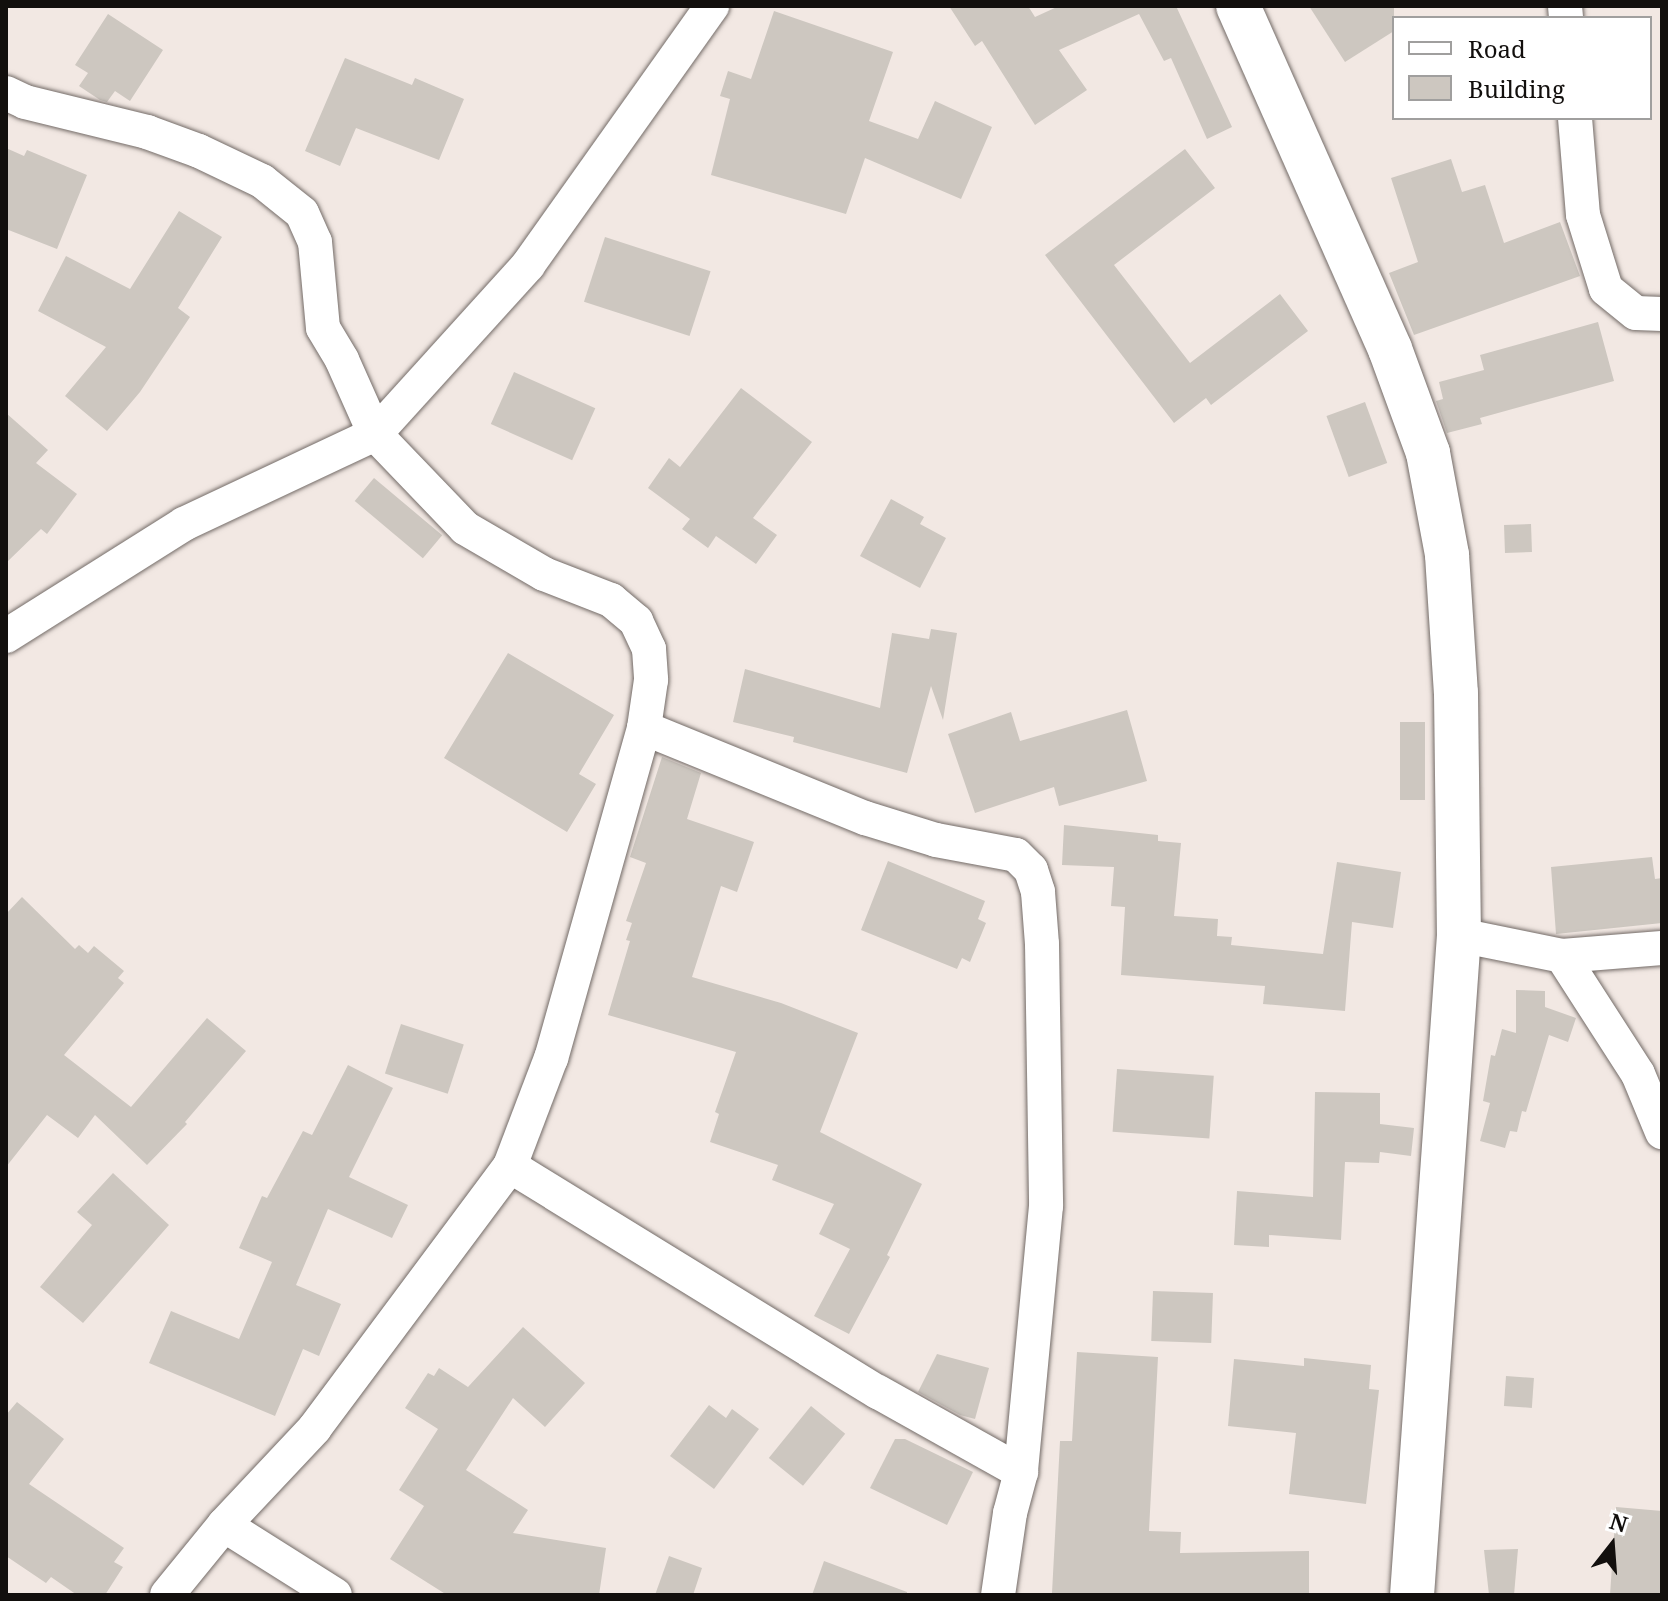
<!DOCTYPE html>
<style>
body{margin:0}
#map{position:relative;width:1668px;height:1601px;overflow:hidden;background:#f2e8e3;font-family:"Noto Serif",serif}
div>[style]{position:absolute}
.building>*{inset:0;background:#cdc7c0;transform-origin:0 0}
.roads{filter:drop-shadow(0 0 2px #736b67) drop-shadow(0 0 2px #736b67)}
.street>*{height:34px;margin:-17px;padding:0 17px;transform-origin:17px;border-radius:17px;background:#fff}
.secondary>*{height:44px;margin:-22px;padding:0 22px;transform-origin:22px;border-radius:22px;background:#fff}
span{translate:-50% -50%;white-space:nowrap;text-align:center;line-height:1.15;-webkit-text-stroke:8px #fff;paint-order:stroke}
.frame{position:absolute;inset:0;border:8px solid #120f0d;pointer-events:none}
.legend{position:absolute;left:1392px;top:16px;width:260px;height:104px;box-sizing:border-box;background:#fff;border:2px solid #a09f9e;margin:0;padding:10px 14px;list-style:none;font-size:24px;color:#120f0d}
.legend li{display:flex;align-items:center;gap:16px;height:40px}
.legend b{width:40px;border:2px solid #a09f9e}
.north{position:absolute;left:1572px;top:1505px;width:80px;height:80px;-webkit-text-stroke:6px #fff;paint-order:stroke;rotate:17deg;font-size:22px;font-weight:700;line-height:32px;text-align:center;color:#120f0d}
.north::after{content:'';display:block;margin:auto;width:28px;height:36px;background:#120f0d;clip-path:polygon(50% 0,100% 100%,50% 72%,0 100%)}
</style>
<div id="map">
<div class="building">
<div style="clip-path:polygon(949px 6px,1028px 6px,1035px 17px,1059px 6px,1176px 6px,1232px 127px,1207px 139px,1171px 58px,1164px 61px,1139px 14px,1059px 50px,1087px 90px,1035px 125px,982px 41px,975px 46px)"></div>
<div style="clip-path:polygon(1309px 6px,1394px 6px,1394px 31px,1345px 62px)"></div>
<div style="clip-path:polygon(774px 11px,893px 52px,869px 121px,918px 139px,935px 101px,992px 127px,961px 199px,865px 158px,846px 214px,711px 175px,730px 99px,720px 96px,728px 71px,751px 79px)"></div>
<div style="clip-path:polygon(108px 14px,163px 50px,130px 101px,115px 91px,107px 102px,100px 100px,79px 86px,88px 73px,75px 65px)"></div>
<div style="clip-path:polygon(345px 58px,412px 85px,415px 78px,464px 99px,439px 160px,356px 128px,340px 166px,305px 151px)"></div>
<div style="clip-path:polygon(6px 148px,24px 156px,27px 150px,87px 175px,57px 249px,6px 229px)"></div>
<div style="clip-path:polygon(1185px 149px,1215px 188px,1114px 265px,1190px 363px,1280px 294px,1308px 331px,1211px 405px,1206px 398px,1174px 423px,1045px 255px)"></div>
<div style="clip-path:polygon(1451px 159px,1462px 192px,1485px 185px,1504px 243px,1560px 222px,1580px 276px,1414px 335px,1389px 273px,1418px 262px,1391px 178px)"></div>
<div style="clip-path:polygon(179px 211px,222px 237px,178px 308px,190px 317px,140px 392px,107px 431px,65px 396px,106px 347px,38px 311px,66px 256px,130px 289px)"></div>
<div style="left:605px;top:237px;width:111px;height:68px;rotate:18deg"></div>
<div style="clip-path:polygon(1598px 322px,1614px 381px,1480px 418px,1482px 424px,1447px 433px,1436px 401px,1443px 399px,1439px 382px,1484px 370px,1480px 355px)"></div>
<div style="left:514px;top:372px;width:89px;height:57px;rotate:24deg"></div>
<div style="clip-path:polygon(741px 388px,812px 442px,753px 518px,777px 535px,756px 564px,716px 536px,708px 548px,682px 529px,690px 519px,648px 488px,669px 458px,680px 467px)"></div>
<div style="left:1365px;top:402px;width:65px;height:41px;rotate:70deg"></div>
<div style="clip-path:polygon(6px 413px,48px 450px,36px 463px,77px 494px,47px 534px,41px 529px,6px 563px)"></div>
<div style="left:374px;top:478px;width:89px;height:30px;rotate:40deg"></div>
<div style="clip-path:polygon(891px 499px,924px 517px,920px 524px,946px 538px,920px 588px,860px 556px)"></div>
<div style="left:1531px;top:524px;width:28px;height:27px;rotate:88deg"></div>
<div style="clip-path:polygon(931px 629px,957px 633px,943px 720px,931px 686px,907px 773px,793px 742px,794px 737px,733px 722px,745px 669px,880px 708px,892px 633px,929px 639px)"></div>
<div style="clip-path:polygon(508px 653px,614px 715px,579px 774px,596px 784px,567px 832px,444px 758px)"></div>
<div style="clip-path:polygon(1127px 710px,1147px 781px,1059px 806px,1054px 787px,975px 813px,948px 734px,1011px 712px,1020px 741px)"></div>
<div style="left:1400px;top:722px;width:25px;height:78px"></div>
<div style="clip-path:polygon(662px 757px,701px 773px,687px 819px,754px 842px,737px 892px,721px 886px,692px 977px,781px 1003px,858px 1033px,820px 1132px,922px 1184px,887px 1255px,890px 1257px,849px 1334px,814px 1316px,850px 1249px,819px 1234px,834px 1204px,772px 1180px,778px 1165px,710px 1142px,719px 1114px,715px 1112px,736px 1052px,608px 1015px,630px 941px,626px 940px,632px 923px,626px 921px,646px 863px,630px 857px)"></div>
<div style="clip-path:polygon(1064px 825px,1158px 835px,1158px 841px,1181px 843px,1174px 916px,1218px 919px,1217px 936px,1232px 937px,1231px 945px,1323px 954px,1337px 862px,1401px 872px,1393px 928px,1352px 922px,1345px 1011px,1263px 1004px,1265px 986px,1121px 975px,1125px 907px,1111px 906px,1114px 867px,1062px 865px)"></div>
<div style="clip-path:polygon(1652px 857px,1655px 879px,1662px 878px,1662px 923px,1556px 934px,1551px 867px)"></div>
<div style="clip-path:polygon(888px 861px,985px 901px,978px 919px,986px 923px,970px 962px,962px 958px,957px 969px,861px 930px)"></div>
<div style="clip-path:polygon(22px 897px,75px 949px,79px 945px,88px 953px,94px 946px,124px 971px,118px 978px,124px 983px,64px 1055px,131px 1107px,207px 1018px,246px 1051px,185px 1122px,187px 1124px,147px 1165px,95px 1115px,78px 1138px,47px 1115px,6px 1167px,6px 914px)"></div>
<div style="clip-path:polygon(1516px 990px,1545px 991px,1545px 1007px,1576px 1018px,1568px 1042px,1549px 1035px,1526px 1112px,1522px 1111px,1517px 1132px,1510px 1131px,1505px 1148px,1480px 1141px,1490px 1103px,1483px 1101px,1491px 1055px,1495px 1056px,1502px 1029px,1516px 1033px)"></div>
<div style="left:401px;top:1024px;width:66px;height:52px;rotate:18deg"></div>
<div style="clip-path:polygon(348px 1065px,393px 1088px,349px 1177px,408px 1205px,392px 1238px,328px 1209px,296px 1285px,341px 1304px,319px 1356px,303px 1349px,275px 1416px,149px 1363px,171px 1311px,239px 1339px,272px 1262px,239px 1248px,262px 1196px,267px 1198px,303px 1131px,312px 1135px)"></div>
<div style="left:1117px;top:1069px;width:97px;height:63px;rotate:4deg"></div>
<div style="clip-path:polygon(1315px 1092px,1380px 1093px,1380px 1124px,1414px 1128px,1411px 1156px,1380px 1152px,1379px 1163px,1345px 1162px,1341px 1240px,1269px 1235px,1269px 1247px,1234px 1245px,1237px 1191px,1313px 1197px)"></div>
<div style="clip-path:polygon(113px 1173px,169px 1225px,83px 1323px,40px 1287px,92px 1225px,77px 1212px)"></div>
<div style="left:1153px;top:1291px;width:60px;height:50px;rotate:2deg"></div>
<div style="clip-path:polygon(523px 1327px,585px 1383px,545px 1427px,513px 1398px,466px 1470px,528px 1510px,513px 1533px,606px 1548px,599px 1595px,447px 1595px,390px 1559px,424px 1506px,399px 1490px,438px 1429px,405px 1408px,428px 1373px,434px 1376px,439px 1368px,468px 1387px)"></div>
<div style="clip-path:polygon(1077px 1352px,1158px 1357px,1149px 1531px,1181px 1532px,1180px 1553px,1309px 1551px,1309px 1595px,1052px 1593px,1060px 1441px,1072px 1441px)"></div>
<div style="clip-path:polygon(937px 1354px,989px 1368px,975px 1419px,960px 1415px,918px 1392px)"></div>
<div style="clip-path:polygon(1304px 1358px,1371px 1365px,1369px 1389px,1379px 1390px,1366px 1504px,1289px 1494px,1296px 1433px,1228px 1426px,1234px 1359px,1304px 1366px)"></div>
<div style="left:1506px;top:1376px;width:28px;height:30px;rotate:4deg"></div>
<div style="clip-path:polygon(17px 1402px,64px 1439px,29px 1484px,124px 1548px,114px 1562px,123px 1567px,105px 1595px,77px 1595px,51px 1577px,46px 1583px,6px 1556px,6px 1415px)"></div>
<div style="clip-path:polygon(709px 1405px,726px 1418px,732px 1409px,759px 1429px,714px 1489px,670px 1456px)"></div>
<div style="left:811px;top:1406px;width:44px;height:67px;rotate:39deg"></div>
<div style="clip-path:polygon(895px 1439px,905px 1439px,973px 1472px,947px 1525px,870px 1488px)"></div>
<div style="clip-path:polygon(1616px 1507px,1662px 1511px,1662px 1595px,1610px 1595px)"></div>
<div style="clip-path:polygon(1518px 1549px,1514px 1595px,1489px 1595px,1484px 1550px)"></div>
<div style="clip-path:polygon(669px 1556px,702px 1568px,693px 1595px,655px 1595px)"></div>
<div style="clip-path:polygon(824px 1561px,907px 1592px,907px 1595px,812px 1595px)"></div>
</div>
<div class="roads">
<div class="street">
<div style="left:1565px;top:6px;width:12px;rotate:85deg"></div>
<div style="left:6px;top:93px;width:21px;rotate:25deg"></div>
<div style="left:25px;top:102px;width:126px;rotate:13.8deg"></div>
<div style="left:147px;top:132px;width:55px;rotate:20.1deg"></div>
<div style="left:199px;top:151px;width:70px;rotate:25.5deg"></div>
<div style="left:262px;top:181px;width:51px;rotate:38.7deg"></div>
<div style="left:302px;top:213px;width:32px;rotate:66deg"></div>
<div style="left:315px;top:242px;width:86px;rotate:84.7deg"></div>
<div style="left:323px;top:328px;width:37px;rotate:59deg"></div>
<div style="left:342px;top:360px;width:81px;rotate:66deg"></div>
<div style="left:375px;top:434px;width:130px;rotate:46.2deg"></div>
<div style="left:465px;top:528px;width:91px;rotate:30.2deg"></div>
<div style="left:544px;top:574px;width:72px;rotate:21.2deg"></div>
<div style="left:611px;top:600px;width:33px;rotate:40deg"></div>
<div style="left:636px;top:621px;width:31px;rotate:65deg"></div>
<div style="left:649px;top:649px;width:31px;rotate:86deg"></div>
<div style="left:651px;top:680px;width:49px;rotate:98.3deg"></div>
<div style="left:644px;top:728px;width:343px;rotate:105.7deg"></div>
<div style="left:551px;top:1058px;width:116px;rotate:110.8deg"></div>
<div style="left:510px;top:1166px;width:327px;rotate:126.7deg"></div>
<div style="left:315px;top:1428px;width:133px;rotate:133.2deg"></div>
<div style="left:224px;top:1525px;width:90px;rotate:129.2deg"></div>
<div style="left:1575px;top:118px;width:97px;rotate:85.3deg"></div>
<div style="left:1583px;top:215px;width:77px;rotate:72.7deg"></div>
<div style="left:1606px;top:289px;width:38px;rotate:39deg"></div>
<div style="left:1636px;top:313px;width:26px;rotate:2deg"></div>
<div style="left:6px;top:636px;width:210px;rotate:-32.2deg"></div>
<div style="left:184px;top:524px;width:211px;rotate:-25.2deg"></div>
<div style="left:375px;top:434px;width:228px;rotate:-47.8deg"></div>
<div style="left:528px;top:265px;width:318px;rotate:-54.6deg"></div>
<div style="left:644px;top:728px;width:239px;rotate:22.2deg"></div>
<div style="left:865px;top:818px;width:74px;rotate:17.2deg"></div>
<div style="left:936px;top:840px;width:81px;rotate:10.6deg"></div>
<div style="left:1016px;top:855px;width:21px;rotate:45deg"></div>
<div style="left:1031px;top:870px;width:23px;rotate:72deg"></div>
<div style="left:1038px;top:892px;width:52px;rotate:85.6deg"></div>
<div style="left:1042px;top:944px;width:262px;rotate:89.1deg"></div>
<div style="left:1046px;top:1206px;width:267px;rotate:95.4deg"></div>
<div style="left:1021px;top:1472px;width:42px;rotate:105deg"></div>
<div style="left:1010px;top:1513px;width:83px;rotate:98.3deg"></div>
<div style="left:1459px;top:935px;width:105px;rotate:11.5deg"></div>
<div style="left:1562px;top:956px;width:100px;rotate:-4.6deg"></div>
<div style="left:1562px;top:956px;width:140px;rotate:57.2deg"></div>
<div style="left:1638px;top:1074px;width:63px;rotate:67.5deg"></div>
<div style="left:510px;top:1166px;width:432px;rotate:31.6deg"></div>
<div style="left:878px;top:1392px;width:164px;rotate:29.2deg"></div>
<div style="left:224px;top:1525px;width:131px;rotate:32.2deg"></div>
</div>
<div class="secondary">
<div style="left:1238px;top:6px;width:375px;rotate:66.1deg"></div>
<div style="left:1390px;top:349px;width:111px;rotate:69.9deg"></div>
<div style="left:1428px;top:453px;width:104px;rotate:79.4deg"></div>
<div style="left:1447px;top:555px;width:138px;rotate:86.3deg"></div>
<div style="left:1456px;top:693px;width:242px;rotate:89.3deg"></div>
<div style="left:1459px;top:935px;width:662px;rotate:94.07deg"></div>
</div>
</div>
<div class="frame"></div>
<ul class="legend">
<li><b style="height:10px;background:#fff"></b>Road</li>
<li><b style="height:22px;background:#cdc7c0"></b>Building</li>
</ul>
<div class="north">N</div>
</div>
